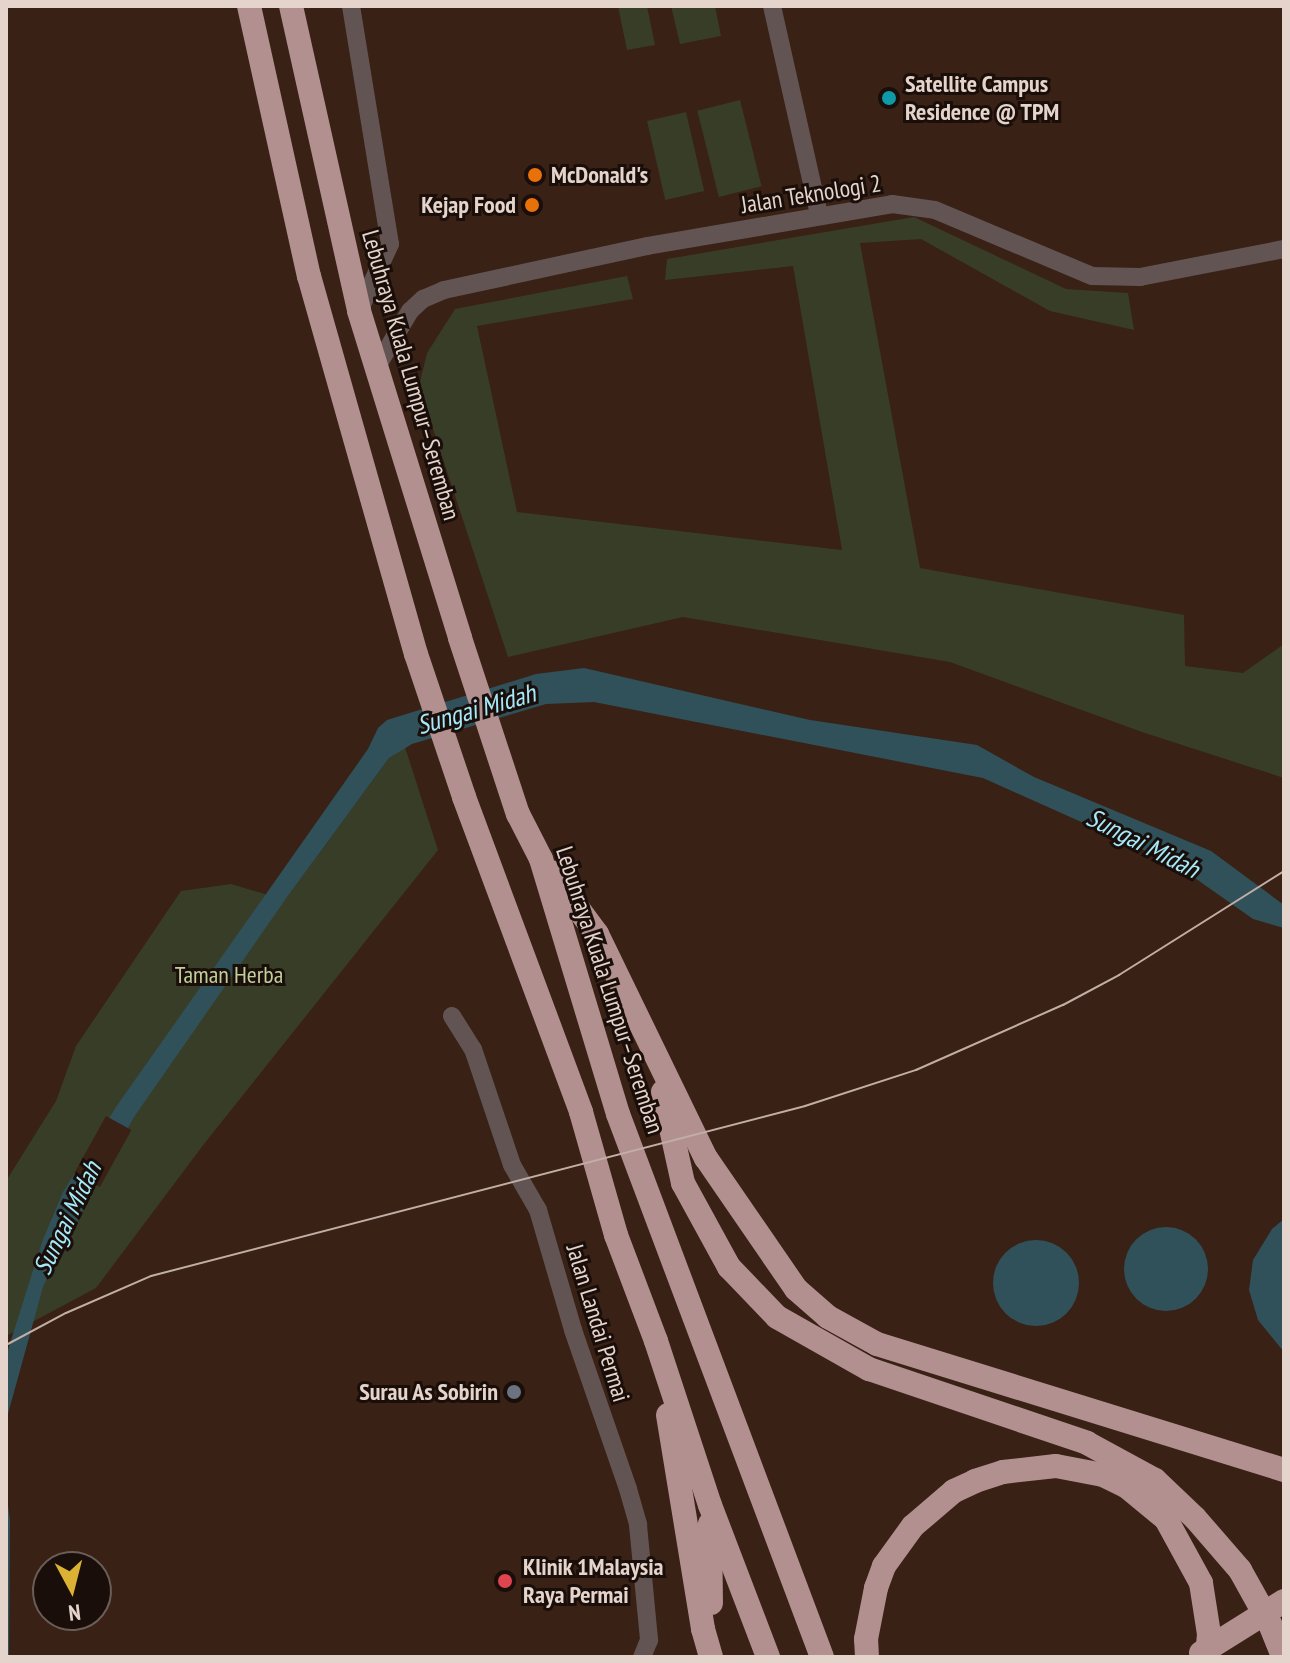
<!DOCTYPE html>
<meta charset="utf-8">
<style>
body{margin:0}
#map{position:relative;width:1290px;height:1663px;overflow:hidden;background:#392115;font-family:"PT Sans Narrow",sans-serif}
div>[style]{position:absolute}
.green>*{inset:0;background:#383d27;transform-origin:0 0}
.water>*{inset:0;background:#30515a}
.round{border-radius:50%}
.pier>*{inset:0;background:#392115;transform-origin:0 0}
.minor>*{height:18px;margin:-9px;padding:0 9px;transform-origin:9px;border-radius:9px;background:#635454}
.motorway>*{height:24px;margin:-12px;padding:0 12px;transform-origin:12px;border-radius:12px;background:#b39090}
.tram>*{height:2px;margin:-1px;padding:0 1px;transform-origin:1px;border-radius:1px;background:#c1aea5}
.dots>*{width:22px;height:22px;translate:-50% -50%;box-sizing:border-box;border:4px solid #190e09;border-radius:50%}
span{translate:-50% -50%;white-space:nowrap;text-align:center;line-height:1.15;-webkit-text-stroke:6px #190e09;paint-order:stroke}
.poi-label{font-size:24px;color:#e5d4cc;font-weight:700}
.left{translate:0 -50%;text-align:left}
.right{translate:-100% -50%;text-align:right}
.street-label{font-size:24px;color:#e5d4cc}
.park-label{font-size:24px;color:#c2cf9b}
.water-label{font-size:26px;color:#a5e9fa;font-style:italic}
.frame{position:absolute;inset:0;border:8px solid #e5d4cc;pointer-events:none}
.north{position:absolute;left:32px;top:1551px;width:80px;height:80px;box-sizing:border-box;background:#190e09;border:2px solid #6b5d57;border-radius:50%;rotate:173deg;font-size:22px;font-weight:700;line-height:32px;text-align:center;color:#e5d4cc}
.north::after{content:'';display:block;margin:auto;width:28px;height:36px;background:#dbb233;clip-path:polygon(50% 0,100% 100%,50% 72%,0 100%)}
</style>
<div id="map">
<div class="green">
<div style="clip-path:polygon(618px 6px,647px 6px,655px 45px,627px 50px)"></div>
<div style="clip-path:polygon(671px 6px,715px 6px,721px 36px,680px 44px)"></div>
<div style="left:740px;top:100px;width:89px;height:44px;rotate:76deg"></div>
<div style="left:686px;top:112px;width:81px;height:40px;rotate:77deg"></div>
<div style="clip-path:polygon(914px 217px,1066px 289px,1128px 293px,1134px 330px,1050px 311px,921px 239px,860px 243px,920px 568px,1184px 615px,1185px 666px,1243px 673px,1284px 644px,1284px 778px,1142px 732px,950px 662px,683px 617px,508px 657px,419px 386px,427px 353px,455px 309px,627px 276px,633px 299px,477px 326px,517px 512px,842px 550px,793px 266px,665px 280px,667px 259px)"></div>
<div style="clip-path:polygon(405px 747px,438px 850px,204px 1144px,96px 1288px,6px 1336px,6px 1181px,56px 1101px,76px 1046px,181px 891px,231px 884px,285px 900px,389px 758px)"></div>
</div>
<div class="water">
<div style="clip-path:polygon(584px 668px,810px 720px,977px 745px,1034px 777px,1211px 851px,1284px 905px,1284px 928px,1253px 919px,1175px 864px,983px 778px,594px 702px,546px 704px,412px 744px,389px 758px,285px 900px,134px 1117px,56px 1258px,43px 1287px,6px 1421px,6px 1356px,42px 1242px,63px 1192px,116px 1107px,368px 749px,378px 728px,387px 720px,536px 674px)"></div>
<div style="clip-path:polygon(1284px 1219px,1284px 1352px,1258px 1320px,1249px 1290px,1253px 1260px,1272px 1229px)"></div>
<div class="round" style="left:1124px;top:1227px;width:84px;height:84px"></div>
<div class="round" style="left:993px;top:1240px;width:86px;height:86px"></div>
<div style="clip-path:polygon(6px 1491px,10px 1520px,9px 1657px,6px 1657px)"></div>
</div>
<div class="pier">
<div style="left:106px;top:1116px;width:29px;height:65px;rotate:29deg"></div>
</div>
<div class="minor">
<div style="left:351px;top:6px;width:241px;rotate:80.7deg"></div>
<div style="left:390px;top:244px;width:74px;rotate:114.8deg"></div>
<div style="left:772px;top:6px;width:214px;rotate:77.3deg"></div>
<div style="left:375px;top:370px;width:69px;rotate:-59.3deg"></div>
<div style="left:410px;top:311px;width:18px;rotate:-43deg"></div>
<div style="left:423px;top:299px;width:23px;rotate:-23deg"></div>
<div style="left:444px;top:290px;width:208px;rotate:-12.2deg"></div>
<div style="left:647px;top:246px;width:249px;rotate:-9.7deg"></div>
<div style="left:892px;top:204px;width:43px;rotate:7.9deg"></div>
<div style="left:935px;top:210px;width:170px;rotate:22.8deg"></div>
<div style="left:1092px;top:276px;width:48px;rotate:1.2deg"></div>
<div style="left:1140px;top:277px;width:147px;rotate:-11deg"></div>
<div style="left:452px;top:1016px;width:39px;rotate:58deg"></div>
<div style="left:473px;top:1049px;width:122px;rotate:71.4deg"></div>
<div style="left:512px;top:1165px;width:52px;rotate:60deg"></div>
<div style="left:538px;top:1210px;width:125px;rotate:73.7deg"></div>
<div style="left:573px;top:1330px;width:168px;rotate:70.9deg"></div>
<div style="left:628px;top:1489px;width:37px;rotate:74deg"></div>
<div style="left:638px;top:1525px;width:116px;rotate:84.5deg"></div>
<div style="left:649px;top:1640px;width:18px;rotate:112deg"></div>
</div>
<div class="motorway">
<div style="left:249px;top:6px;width:277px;rotate:77.5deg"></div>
<div style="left:309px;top:276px;width:393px;rotate:74.2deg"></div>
<div style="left:416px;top:654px;width:151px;rotate:71.4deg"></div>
<div style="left:464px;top:797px;width:336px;rotate:69.6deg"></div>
<div style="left:581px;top:1112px;width:128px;rotate:74.1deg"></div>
<div style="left:616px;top:1235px;width:113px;rotate:69.3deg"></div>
<div style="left:656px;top:1341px;width:173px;rotate:71.8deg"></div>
<div style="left:710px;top:1505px;width:163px;rotate:69.1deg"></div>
<div style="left:291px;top:6px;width:312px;rotate:77.4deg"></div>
<div style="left:359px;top:311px;width:342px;rotate:72.8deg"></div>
<div style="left:460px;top:638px;width:185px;rotate:71.8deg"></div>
<div style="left:518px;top:814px;width:51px;rotate:62.9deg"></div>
<div style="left:541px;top:859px;width:266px;rotate:73.2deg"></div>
<div style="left:618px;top:1114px;width:580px;rotate:69.41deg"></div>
<div style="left:551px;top:872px;width:77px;rotate:53.4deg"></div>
<div style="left:597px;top:934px;width:249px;rotate:64.1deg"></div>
<div style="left:706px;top:1158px;width:159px;rotate:55.5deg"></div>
<div style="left:796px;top:1289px;width:43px;rotate:41.2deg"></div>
<div style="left:828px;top:1317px;width:56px;rotate:28.9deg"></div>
<div style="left:877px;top:1344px;width:426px;rotate:17.2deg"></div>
<div style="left:663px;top:1092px;width:93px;rotate:77.6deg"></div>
<div style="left:683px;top:1183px;width:96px;rotate:61.3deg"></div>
<div style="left:729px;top:1267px;width:69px;rotate:46.2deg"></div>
<div style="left:777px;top:1317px;width:106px;rotate:29.5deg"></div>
<div style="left:869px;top:1369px;width:230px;rotate:18.7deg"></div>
<div style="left:1087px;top:1443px;width:77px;rotate:28.6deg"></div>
<div style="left:1155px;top:1480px;width:55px;rotate:43.5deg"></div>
<div style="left:1195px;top:1518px;width:69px;rotate:49.1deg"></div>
<div style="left:1240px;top:1570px;width:62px;rotate:60.9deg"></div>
<div style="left:1270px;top:1624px;width:35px;rotate:68deg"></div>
<div style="left:668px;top:1415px;width:217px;rotate:80.7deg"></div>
<div style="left:703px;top:1629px;width:29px;rotate:74deg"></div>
<div style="left:710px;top:1524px;width:79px;rotate:89.3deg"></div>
<div style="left:1201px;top:1653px;width:98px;rotate:-32.1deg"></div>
<div style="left:867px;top:1657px;width:18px;rotate:-93deg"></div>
<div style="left:866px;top:1639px;width:52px;rotate:-78.9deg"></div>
<div style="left:876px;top:1588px;width:23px;rotate:-70deg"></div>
<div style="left:884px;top:1566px;width:49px;rotate:-54.1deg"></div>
<div style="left:913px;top:1526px;width:54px;rotate:-40.5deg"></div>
<div style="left:954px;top:1491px;width:23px;rotate:-25deg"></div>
<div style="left:975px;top:1481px;width:29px;rotate:-18deg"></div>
<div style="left:1003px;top:1472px;width:53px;rotate:-6.5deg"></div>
<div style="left:1056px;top:1466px;width:48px;rotate:10.8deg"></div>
<div style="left:1103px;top:1475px;width:25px;rotate:26deg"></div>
<div style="left:1126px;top:1486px;width:52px;rotate:39.5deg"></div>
<div style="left:1166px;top:1519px;width:73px;rotate:61.3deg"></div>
<div style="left:1201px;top:1583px;width:52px;rotate:81.1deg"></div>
<div style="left:1209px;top:1634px;width:23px;rotate:95deg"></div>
</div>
<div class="tram">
<div style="left:6px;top:1345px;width:68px;rotate:-28.1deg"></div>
<div style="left:66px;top:1313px;width:93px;rotate:-23.5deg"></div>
<div style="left:151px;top:1276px;width:676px;rotate:-14.57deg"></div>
<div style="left:805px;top:1106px;width:117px;rotate:-18deg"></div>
<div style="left:916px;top:1070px;width:161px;rotate:-23.9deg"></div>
<div style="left:1063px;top:1005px;width:64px;rotate:-28.2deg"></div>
<div style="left:1119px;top:975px;width:195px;rotate:-32.2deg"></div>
</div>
<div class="dots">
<div style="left:889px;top:98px;background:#0f9aa8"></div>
<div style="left:535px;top:175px;background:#e8710a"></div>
<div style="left:532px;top:205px;background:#e8710a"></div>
<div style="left:514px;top:1392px;background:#6b7280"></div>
<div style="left:505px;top:1581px;background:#e0444e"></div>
</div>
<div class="poi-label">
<span class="left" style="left:905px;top:98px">Satellite Campus<br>Residence @ TPM</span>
<span class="left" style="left:551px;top:175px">McDonald's</span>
<span class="right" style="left:516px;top:205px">Kejap Food</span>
<span class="right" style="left:498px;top:1392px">Surau As Sobirin</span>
<span class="left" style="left:523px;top:1581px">Klinik 1Malaysia<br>Raya Permai</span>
</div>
<div class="street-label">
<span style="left:811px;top:194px;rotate:-9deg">Jalan Teknologi 2</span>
<span style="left:411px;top:375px;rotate:74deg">Lebuhraya Kuala Lumpur–Seremban</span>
<span style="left:610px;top:990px;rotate:72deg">Lebuhraya Kuala Lumpur–Seremban</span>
<span style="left:598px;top:1323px;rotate:73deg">Jalan Landai Permai</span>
</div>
<div class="park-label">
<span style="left:229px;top:975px">Taman Herba</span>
</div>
<div class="water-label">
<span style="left:476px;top:709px;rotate:-16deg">Sungai Midah</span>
<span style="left:1143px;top:843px;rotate:27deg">Sungai Midah</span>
<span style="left:67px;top:1218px;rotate:-64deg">Sungai Midah</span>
</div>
<div class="frame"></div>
<div class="north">N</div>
</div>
